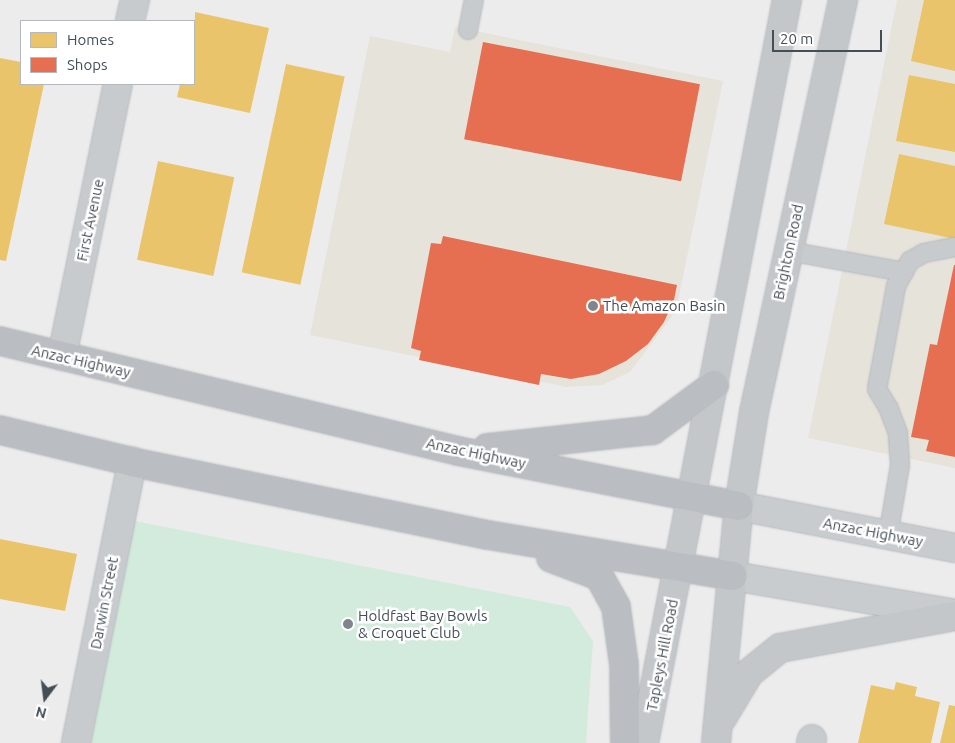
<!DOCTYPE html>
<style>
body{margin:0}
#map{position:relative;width:955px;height:743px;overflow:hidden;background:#edecec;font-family:Ubuntu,sans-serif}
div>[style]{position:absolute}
.commercial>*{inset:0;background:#e6e3db}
.green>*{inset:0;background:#d2ebdc}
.homes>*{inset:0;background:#e9c46a;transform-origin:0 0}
.shops>*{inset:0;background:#e76f51;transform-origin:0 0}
.roads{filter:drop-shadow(0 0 1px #b2b6bb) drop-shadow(0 0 1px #b2b6bb)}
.lane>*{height:18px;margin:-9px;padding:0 9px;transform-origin:9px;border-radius:9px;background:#c8cbcd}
.street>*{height:28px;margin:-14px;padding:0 14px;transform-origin:14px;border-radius:14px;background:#c8cbcd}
.secondary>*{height:28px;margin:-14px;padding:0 14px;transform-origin:14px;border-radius:14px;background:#c9ccce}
.primary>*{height:28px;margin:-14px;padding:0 14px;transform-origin:14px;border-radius:14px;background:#c4c7ca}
.highway>*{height:28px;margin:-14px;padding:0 14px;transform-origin:14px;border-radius:14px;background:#babec2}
.dots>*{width:14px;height:14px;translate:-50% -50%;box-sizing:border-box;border:2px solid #fff;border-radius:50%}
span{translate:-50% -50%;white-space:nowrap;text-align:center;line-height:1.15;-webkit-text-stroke:5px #fff;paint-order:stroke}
.street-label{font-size:15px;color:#454e57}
.poi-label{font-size:15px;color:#454e57}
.left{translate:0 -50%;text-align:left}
.legend{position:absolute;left:20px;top:20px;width:175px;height:65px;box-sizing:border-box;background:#fff;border:1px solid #b5b8bc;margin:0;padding:6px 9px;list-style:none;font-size:15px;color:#454e57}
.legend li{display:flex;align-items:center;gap:10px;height:25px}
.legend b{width:25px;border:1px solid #b5b8bc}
.north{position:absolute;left:20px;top:673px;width:50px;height:50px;-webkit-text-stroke:4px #fff;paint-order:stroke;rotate:195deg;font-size:14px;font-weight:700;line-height:20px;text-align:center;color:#454e57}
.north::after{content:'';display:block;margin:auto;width:18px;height:22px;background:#454e57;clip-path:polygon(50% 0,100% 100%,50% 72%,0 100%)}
.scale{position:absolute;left:772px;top:30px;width:110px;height:22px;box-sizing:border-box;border:2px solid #454e57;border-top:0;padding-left:6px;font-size:15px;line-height:18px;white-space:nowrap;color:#454e57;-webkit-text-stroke:4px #fff;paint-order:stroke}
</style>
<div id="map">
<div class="commercial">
<div style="clip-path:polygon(897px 0,955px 0,955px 468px,808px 438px)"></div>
<div style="clip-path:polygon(455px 27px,723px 81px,676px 311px,630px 372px,602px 385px,567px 387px,310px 335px,370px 36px,450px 52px)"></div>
</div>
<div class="green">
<div style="clip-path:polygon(135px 521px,570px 607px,593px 641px,586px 743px,91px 743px)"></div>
</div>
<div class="homes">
<div style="clip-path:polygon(924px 0,955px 0,955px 71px,911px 61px)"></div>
<div style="clip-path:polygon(195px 12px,269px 28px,250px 113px,177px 97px,180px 84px,194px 84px)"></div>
<div style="clip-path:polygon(0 58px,21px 62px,21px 84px,44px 84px,6px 261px,0 260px)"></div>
<div style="left:286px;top:64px;width:60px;height:213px;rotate:12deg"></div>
<div style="clip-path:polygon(909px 75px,955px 84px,955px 152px,896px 141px)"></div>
<div style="clip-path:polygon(899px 154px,955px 166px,955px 239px,884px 224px)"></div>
<div style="left:158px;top:161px;width:78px;height:101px;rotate:12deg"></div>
<div style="clip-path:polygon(0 539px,77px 554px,65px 611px,0 599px)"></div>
<div style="clip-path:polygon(896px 682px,917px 687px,915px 696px,940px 702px,931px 743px,858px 743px,871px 685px,894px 690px)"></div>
<div style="clip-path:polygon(949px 705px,955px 706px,955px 743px,940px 743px)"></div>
</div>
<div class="shops">
<div style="left:483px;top:42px;width:221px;height:99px;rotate:11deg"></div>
<div style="clip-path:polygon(443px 236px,677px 285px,674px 300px,664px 322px,648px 344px,626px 361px,599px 374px,571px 379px,541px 374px,539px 385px,419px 360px,421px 351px,411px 348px,431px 243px,441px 244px)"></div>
<div style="clip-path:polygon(954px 265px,955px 265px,955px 457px,926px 451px,929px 440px,911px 437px,930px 344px,937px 345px)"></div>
</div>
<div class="roads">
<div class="lane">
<div style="left:468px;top:30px;width:31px;rotate:-79deg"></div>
<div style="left:788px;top:251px;width:118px;rotate:10.3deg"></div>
<div style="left:888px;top:536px;width:72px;rotate:-80.4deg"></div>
<div style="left:900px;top:465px;width:32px;rotate:-94deg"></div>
<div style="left:898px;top:433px;width:26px;rotate:-111deg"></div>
<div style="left:889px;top:409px;width:23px;rotate:-121deg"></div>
<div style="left:877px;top:389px;width:105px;rotate:-79.5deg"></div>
<div style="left:896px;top:286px;width:29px;rotate:-61deg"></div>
<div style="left:910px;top:261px;width:16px;rotate:-30deg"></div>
<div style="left:924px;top:253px;width:32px;rotate:-11deg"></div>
</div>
<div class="street">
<div style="left:130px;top:21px;width:22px;rotate:-77deg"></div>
<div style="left:62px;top:356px;width:278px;rotate:-78.4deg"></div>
<div style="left:76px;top:743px;width:287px;rotate:-78.7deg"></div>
<div style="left:811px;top:743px;width:4px;rotate:-76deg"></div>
</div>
<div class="secondary">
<div style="left:739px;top:506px;width:220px;rotate:11deg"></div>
<div style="left:733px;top:576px;width:225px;rotate:9.7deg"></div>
</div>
<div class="primary">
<div style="left:722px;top:718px;width:52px;rotate:-59deg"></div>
<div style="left:749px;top:673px;width:40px;rotate:-39deg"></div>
<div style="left:780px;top:648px;width:178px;rotate:-10.4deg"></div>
<div style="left:644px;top:743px;width:757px;rotate:-79.11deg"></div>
<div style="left:716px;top:743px;width:238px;rotate:-84.5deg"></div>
<div style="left:739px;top:506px;width:95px;rotate:-80.9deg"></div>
<div style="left:754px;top:412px;width:422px;rotate:-77.8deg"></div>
</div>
<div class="highway">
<div style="left:0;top:341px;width:471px;rotate:13.5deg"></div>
<div style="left:458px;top:451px;width:286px;rotate:11.1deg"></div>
<div style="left:0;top:430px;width:136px;rotate:13.6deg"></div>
<div style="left:132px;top:462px;width:363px;rotate:11.6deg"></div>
<div style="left:488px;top:535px;width:248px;rotate:9.5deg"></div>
<div style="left:487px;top:448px;width:167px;rotate:-6.2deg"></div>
<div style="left:653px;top:430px;width:76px;rotate:-36.4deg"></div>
<div style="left:551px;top:558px;width:51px;rotate:20.6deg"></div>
<div style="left:599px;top:576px;width:35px;rotate:61deg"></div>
<div style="left:616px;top:607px;width:59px;rotate:82.1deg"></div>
<div style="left:624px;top:665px;width:78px;rotate:89.3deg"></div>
</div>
</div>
<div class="dots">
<div style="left:593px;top:306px;background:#80858b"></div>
<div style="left:348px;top:624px;background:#80858b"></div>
</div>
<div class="street-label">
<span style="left:90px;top:220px;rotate:-78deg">First Avenue</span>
<span style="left:788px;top:252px;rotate:-78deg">Brighton Road</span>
<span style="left:81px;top:361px;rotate:13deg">Anzac Highway</span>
<span style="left:476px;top:453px;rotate:12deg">Anzac Highway</span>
<span style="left:873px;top:532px;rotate:11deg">Anzac Highway</span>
<span style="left:104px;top:603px;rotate:-79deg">Darwin Street</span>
<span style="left:662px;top:655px;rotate:-79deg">Tapleys Hill Road</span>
</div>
<div class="poi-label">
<span class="left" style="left:603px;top:306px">The Amazon Basin</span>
<span class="left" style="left:358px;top:624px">Holdfast Bay Bowls<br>&amp; Croquet Club</span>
</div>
<ul class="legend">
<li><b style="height:14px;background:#e9c46a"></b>Homes</li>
<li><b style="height:14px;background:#e76f51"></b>Shops</li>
</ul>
<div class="north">N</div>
<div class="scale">20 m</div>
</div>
